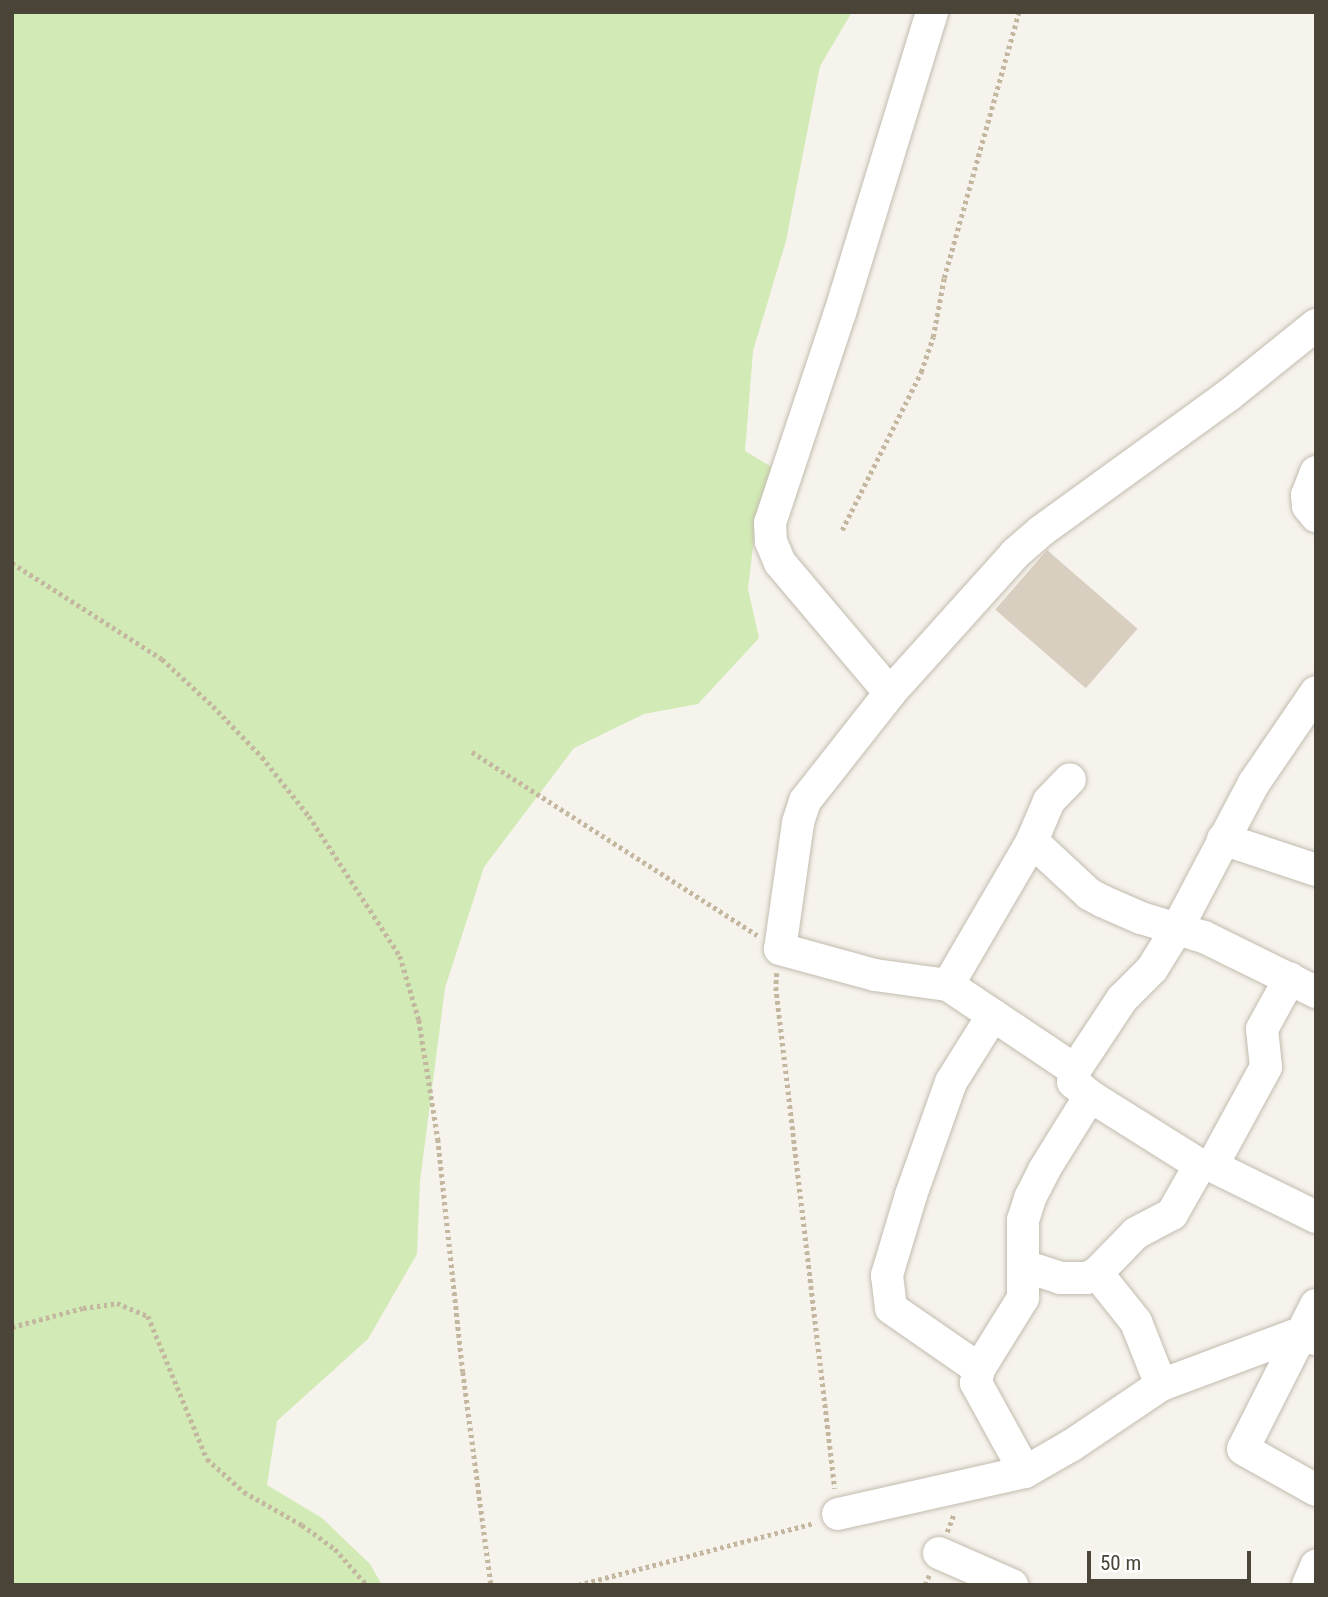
<!DOCTYPE html>
<style>
body{margin:0}
#map{position:relative;width:1328px;height:1597px;overflow:hidden;background:#f6f3ec;font-family:"Roboto Condensed",sans-serif}
div>[style]{position:absolute}
.green>*{inset:0;background:#d2eab5}
.building>*{inset:0;background:#d8cfc1;transform-origin:0 0}
.path>*{height:4.5px;margin-top:-2.25px;transform-origin:0;background:repeating-linear-gradient(90deg,#c4b79f 0 3.5px,transparent 0 7px)}
.roads{filter:drop-shadow(0 0 2px #c2bbae) drop-shadow(0 0 2px #c2bbae)}
.minor>*{height:32px;margin:-16px;padding:0 16px;transform-origin:16px;border-radius:16px;background:#fff}
span{translate:-50% -50%;white-space:nowrap;text-align:center;line-height:1.15;-webkit-text-stroke:5px #fff;paint-order:stroke}
.frame{position:absolute;inset:0;border:14px solid #4b4439;pointer-events:none}
.scale{position:absolute;left:1087px;top:1551px;width:164px;height:32px;box-sizing:border-box;border:4px solid #4b4439;border-top:0;padding-left:9px;font-size:21px;line-height:24px;white-space:nowrap;color:#4b4439;-webkit-text-stroke:5px #fff;paint-order:stroke}
</style>
<div id="map">
<div class="green">
<div style="clip-path:polygon(12px 12px,852px 12px,820px 66px,786px 241px,753px 351px,745px 451px,773px 468px,756px 521px,748px 589px,759px 638px,698px 704px,644px 714px,574px 748px,484px 867px,445px 988px,420px 1181px,417px 1254px,368px 1339px,277px 1421px,267px 1485px,322px 1518px,370px 1564px,382px 1585px,12px 1585px)"></div>
</div>
<div class="building">
<div style="left:1047px;top:550px;width:120px;height:79px;rotate:41deg"></div>
</div>
<div class="path">
<div style="left:842px;top:530px;width:177px;rotate:-63.4deg"></div>
<div style="left:921px;top:372px;width:37px;rotate:-71deg"></div>
<div style="left:933px;top:337px;width:60px;rotate:-79.4deg"></div>
<div style="left:944px;top:278px;width:276px;rotate:-74.3deg"></div>
<div style="left:12px;top:563px;width:178px;rotate:32.6deg"></div>
<div style="left:162px;top:659px;width:69px;rotate:42.7deg"></div>
<div style="left:213px;top:706px;width:71px;rotate:46.1deg"></div>
<div style="left:262px;top:757px;width:75px;rotate:51.5deg"></div>
<div style="left:309px;top:816px;width:167px;rotate:57deg"></div>
<div style="left:400px;top:956px;width:67px;rotate:73.5deg"></div>
<div style="left:419px;top:1020px;width:121px;rotate:80.9deg"></div>
<div style="left:438px;top:1139px;width:234px;rotate:83.9deg"></div>
<div style="left:463px;top:1372px;width:215px;rotate:82.5deg"></div>
<div style="left:472px;top:752px;width:339px;rotate:32.7deg"></div>
<div style="left:777px;top:973px;width:14px;rotate:94deg"></div>
<div style="left:776px;top:987px;width:505px;rotate:83.3deg"></div>
<div style="left:12px;top:1327px;width:73px;rotate:-15deg"></div>
<div style="left:83px;top:1308px;width:34px;rotate:-8deg"></div>
<div style="left:117px;top:1303px;width:34px;rotate:23deg"></div>
<div style="left:148px;top:1316px;width:155px;rotate:67.6deg"></div>
<div style="left:207px;top:1459px;width:50px;rotate:41.7deg"></div>
<div style="left:244px;top:1492px;width:67px;rotate:29.6deg"></div>
<div style="left:302px;top:1525px;width:41px;rotate:36deg"></div>
<div style="left:335px;top:1549px;width:48px;rotate:48.4deg"></div>
<div style="left:947px;top:1532px;width:19px;rotate:-69deg"></div>
<div style="left:578px;top:1585px;width:245px;rotate:-14.7deg"></div>
<div style="left:925px;top:1585px;width:11px;rotate:-68deg"></div>
</div>
<div class="roads">
<div class="minor">
<div style="left:1316px;top:325px;width:112px;rotate:141.2deg"></div>
<div style="left:1229px;top:395px;width:233px;rotate:144.1deg"></div>
<div style="left:1040px;top:532px;width:33px;rotate:139deg"></div>
<div style="left:1015px;top:554px;width:187px;rotate:132deg"></div>
<div style="left:890px;top:693px;width:137px;rotate:128.2deg"></div>
<div style="left:805px;top:801px;width:23px;rotate:108deg"></div>
<div style="left:798px;top:823px;width:127px;rotate:98.1deg"></div>
<div style="left:780px;top:949px;width:98px;rotate:15.3deg"></div>
<div style="left:875px;top:975px;width:74px;rotate:7.8deg"></div>
<div style="left:948px;top:985px;width:153px;rotate:33.8deg"></div>
<div style="left:1075px;top:1070px;width:12px;rotate:99deg"></div>
<div style="left:1073px;top:1082px;width:22px;rotate:39deg"></div>
<div style="left:1090px;top:1096px;width:130px;rotate:32.1deg"></div>
<div style="left:1200px;top:1165px;width:12px;rotate:5deg"></div>
<div style="left:1212px;top:1166px;width:116px;rotate:26.1deg"></div>
<div style="left:1316px;top:472px;width:25px;rotate:111deg"></div>
<div style="left:1307px;top:495px;width:11px;rotate:85deg"></div>
<div style="left:1308px;top:506px;width:13px;rotate:51deg"></div>
<div style="left:890px;top:693px;width:170px;rotate:-130.2deg"></div>
<div style="left:780px;top:563px;width:23px;rotate:-113deg"></div>
<div style="left:771px;top:542px;width:19px;rotate:-93deg"></div>
<div style="left:770px;top:523px;width:221px;rotate:-71.6deg"></div>
<div style="left:840px;top:313px;width:315px;rotate:-73deg"></div>
<div style="left:1223px;top:839px;width:98px;rotate:18.4deg"></div>
<div style="left:1032px;top:841px;width:78px;rotate:42.9deg"></div>
<div style="left:1089px;top:894px;width:15px;rotate:28deg"></div>
<div style="left:1102px;top:901px;width:43px;rotate:23.6deg"></div>
<div style="left:1141px;top:918px;width:66px;rotate:16.8deg"></div>
<div style="left:1204px;top:937px;width:125px;rotate:26.2deg"></div>
<div style="left:948px;top:985px;width:167px;rotate:-59.7deg"></div>
<div style="left:1032px;top:841px;width:43px;rotate:-67deg"></div>
<div style="left:1049px;top:801px;width:30px;rotate:-46deg"></div>
<div style="left:1075px;top:1070px;width:85px;rotate:-56.5deg"></div>
<div style="left:1122px;top:999px;width:42px;rotate:-45deg"></div>
<div style="left:1152px;top:969px;width:49px;rotate:-58.2deg"></div>
<div style="left:1178px;top:927px;width:163px;rotate:-62.2deg"></div>
<div style="left:1254px;top:783px;width:110px;rotate:-55.7deg"></div>
<div style="left:1212px;top:1166px;width:113px;rotate:-61.4deg"></div>
<div style="left:1266px;top:1067px;width:38px;rotate:-96deg"></div>
<div style="left:1262px;top:1029px;width:58px;rotate:-61.2deg"></div>
<div style="left:1024px;top:1266px;width:38px;rotate:18deg"></div>
<div style="left:1060px;top:1278px;width:27px"></div>
<div style="left:1087px;top:1278px;width:11px;rotate:-27deg"></div>
<div style="left:1097px;top:1273px;width:56px;rotate:-45.7deg"></div>
<div style="left:1136px;top:1233px;width:41px;rotate:-27.8deg"></div>
<div style="left:1172px;top:1214px;width:56px;rotate:-60.3deg"></div>
<div style="left:1097px;top:1273px;width:63px;rotate:51.5deg"></div>
<div style="left:1136px;top:1322px;width:68px;rotate:68.4deg"></div>
<div style="left:1316px;top:1305px;width:161px;rotate:116.9deg"></div>
<div style="left:1243px;top:1449px;width:84px;rotate:29.3deg"></div>
<div style="left:979px;top:1369px;width:107px;rotate:-145.3deg"></div>
<div style="left:891px;top:1308px;width:33px;rotate:-97deg"></div>
<div style="left:887px;top:1275px;width:84px;rotate:-73.3deg"></div>
<div style="left:911px;top:1195px;width:120px;rotate:-70.5deg"></div>
<div style="left:951px;top:1082px;width:79px;rotate:-57.9deg"></div>
<div style="left:1025px;top:1472px;width:102px;rotate:-118.8deg"></div>
<div style="left:976px;top:1383px;width:14px;rotate:-78deg"></div>
<div style="left:979px;top:1369px;width:84px;rotate:-58.2deg"></div>
<div style="left:1023px;top:1298px;width:78px;rotate:-90deg"></div>
<div style="left:1023px;top:1220px;width:23px;rotate:-72deg"></div>
<div style="left:1030px;top:1198px;width:31px;rotate:-63deg"></div>
<div style="left:1044px;top:1170px;width:87px;rotate:-58.1deg"></div>
<div style="left:838px;top:1514px;width:192px;rotate:-12.7deg"></div>
<div style="left:1025px;top:1472px;width:54px;rotate:-29.9deg"></div>
<div style="left:1072px;top:1445px;width:107px;rotate:-34deg"></div>
<div style="left:1161px;top:1385px;width:141px;rotate:-20.4deg"></div>
<div style="left:1293px;top:1336px;width:23px;rotate:7deg"></div>
<div style="left:939px;top:1553px;width:80px;rotate:23.7deg"></div>
<div style="left:1308px;top:1585px;width:21px;rotate:-67deg"></div>
</div>
</div>
<div class="frame"></div>
<div class="scale">50 m</div>
</div>
